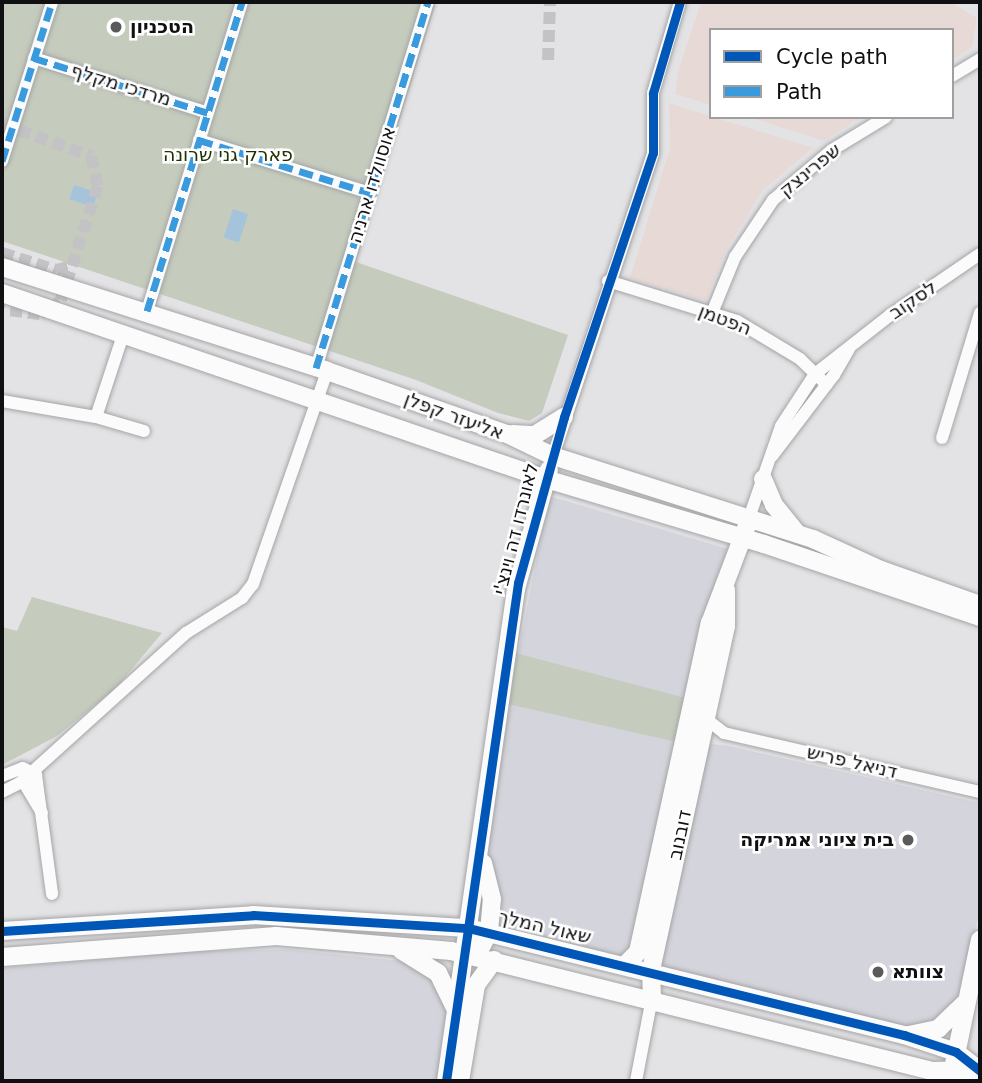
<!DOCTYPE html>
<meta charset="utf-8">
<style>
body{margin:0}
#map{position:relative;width:982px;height:1083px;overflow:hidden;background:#e3e3e6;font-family:"DejaVu Sans",Heebo,sans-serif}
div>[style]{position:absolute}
.built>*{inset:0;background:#d4d4dc}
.education>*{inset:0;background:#e7dad6}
.green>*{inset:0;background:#c5ccbd}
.water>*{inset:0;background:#a5c3da;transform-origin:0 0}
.street-tunnel>*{height:12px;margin-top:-6px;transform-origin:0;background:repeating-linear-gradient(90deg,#c3c3c6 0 12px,transparent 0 18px)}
.roads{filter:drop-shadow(0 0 2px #a5a5a7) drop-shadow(0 0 2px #a5a5a7)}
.street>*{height:12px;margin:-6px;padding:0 6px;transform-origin:6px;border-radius:6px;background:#fbfbfb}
.secondary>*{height:18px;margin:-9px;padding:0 9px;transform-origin:9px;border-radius:9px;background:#fbfbfb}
.quiet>*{height:7px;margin-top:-3.5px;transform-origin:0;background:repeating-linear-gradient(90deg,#3a9ade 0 14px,transparent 0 21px)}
.cycleway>*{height:9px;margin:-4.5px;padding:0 4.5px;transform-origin:4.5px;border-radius:4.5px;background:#0057b8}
.dots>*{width:19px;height:19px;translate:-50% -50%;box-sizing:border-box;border:4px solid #fff;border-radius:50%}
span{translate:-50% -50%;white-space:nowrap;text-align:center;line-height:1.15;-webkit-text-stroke:5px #fff;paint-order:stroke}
.poi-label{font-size:19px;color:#101012;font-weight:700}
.left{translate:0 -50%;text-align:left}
.right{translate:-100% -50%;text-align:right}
.street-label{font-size:19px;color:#101012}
.park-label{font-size:19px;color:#1f3100}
.frame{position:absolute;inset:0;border:4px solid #101012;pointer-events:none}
.legend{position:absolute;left:709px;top:28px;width:245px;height:91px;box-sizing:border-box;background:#fff;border:2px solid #9f9fa0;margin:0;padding:9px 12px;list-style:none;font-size:21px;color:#101012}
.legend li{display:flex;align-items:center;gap:14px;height:35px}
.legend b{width:35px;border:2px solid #9f9fa0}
</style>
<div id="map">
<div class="built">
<div style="clip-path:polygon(549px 496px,728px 549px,683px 741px,729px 746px,980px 803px,980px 910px,957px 1004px,941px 1022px,915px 1029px,499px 927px,487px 856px,507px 710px)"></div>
<div style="clip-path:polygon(284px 949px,441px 965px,452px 980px,439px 1081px,2px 1081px,2px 968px,185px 952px)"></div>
</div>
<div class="education">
<div style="clip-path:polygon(701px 2px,950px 2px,977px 18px,972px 47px,952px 60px,952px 30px,711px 30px,711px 105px,675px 94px,678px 71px)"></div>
<div style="clip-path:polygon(669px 103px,813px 148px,763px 190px,726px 250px,706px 301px,630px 278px,670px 148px)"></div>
<div style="clip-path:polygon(749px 117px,861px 117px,824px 141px)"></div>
</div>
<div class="green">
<div style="clip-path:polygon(2px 2px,422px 2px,435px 6px,356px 262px,568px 335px,542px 413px,529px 421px,498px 413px,416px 380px,2px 241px)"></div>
<div style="clip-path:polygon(32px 597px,162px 633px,116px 688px,57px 736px,2px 765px,2px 627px,17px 631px)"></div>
<div style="clip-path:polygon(508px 651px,689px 699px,681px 743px,499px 702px)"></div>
</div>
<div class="water">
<div style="left:74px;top:185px;width:25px;height:15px;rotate:18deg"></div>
<div style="left:233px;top:209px;width:16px;height:30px;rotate:18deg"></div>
</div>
<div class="street-tunnel">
<div style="left:548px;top:60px;width:58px;rotate:-88deg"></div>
<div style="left:2px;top:124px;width:95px;rotate:19.8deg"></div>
<div style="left:91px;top:156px;width:31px;rotate:77deg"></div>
<div style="left:98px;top:186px;width:122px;rotate:108.1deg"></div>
<div style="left:60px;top:302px;width:23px;rotate:149deg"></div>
<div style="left:40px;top:314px;width:38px;rotate:-173deg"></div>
<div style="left:2px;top:253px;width:57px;rotate:17.5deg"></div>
<div style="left:56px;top:270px;width:16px;rotate:-14deg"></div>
</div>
<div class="roads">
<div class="street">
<div style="left:34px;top:58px;width:182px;rotate:17.5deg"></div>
<div style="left:952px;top:76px;width:33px;rotate:-31deg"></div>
<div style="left:199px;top:140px;width:179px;rotate:17.2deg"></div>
<div style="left:2px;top:161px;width:167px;rotate:-72.5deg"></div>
<div style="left:608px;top:281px;width:135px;rotate:17.2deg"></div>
<div style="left:737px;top:321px;width:74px;rotate:31.1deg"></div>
<div style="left:800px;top:359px;width:37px;rotate:44deg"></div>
<div style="left:147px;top:311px;width:323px;rotate:-72.9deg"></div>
<div style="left:712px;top:313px;width:61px;rotate:-67.7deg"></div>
<div style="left:735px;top:257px;width:69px;rotate:-56.3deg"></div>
<div style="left:773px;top:200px;width:77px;rotate:-40.3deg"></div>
<div style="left:832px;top:150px;width:63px;rotate:-31.4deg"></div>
<div style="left:123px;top:335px;width:86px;rotate:108.2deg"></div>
<div style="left:96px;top:417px;width:50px;rotate:16.3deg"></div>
<div style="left:316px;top:368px;width:383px;rotate:-73deg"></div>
<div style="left:2px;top:401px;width:95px;rotate:9.7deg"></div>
<div style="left:942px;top:438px;width:131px;rotate:-73.1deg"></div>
<div style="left:553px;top:456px;width:319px;rotate:-71.7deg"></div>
<div style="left:653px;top:153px;width:60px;rotate:-90deg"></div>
<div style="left:653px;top:93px;width:95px;rotate:-73.5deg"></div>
<div style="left:772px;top:456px;width:102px;rotate:-52.6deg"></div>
<div style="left:834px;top:375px;width:30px;rotate:-60deg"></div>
<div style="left:749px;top:518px;width:97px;rotate:-70.8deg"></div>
<div style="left:781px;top:426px;width:62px;rotate:-56.8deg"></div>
<div style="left:815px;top:374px;width:94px;rotate:-38.1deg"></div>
<div style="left:889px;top:316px;width:110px;rotate:-34.3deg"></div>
<div style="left:707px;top:713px;width:9px;rotate:72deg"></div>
<div style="left:710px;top:722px;width:18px;rotate:38deg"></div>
<div style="left:724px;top:733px;width:263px;rotate:13deg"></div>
<div style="left:30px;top:773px;width:15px;rotate:101deg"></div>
<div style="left:27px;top:788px;width:29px;rotate:59deg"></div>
<div style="left:2px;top:776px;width:22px;rotate:-21deg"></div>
<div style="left:23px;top:768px;width:15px;rotate:28deg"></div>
<div style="left:36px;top:775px;width:120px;rotate:82.3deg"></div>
<div style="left:2px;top:792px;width:20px;rotate:-27deg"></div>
<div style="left:20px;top:783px;width:224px;rotate:-42.1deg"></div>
<div style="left:186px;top:633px;width:66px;rotate:-32deg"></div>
<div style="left:242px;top:598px;width:18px;rotate:-52deg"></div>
<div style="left:253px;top:584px;width:225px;rotate:-70.8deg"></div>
<div style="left:636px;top:1081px;width:85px;rotate:-79.1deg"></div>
</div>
<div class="secondary">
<div style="left:2px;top:267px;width:341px;rotate:17.7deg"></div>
<div style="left:327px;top:371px;width:191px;rotate:19.3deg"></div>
<div style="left:507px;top:434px;width:51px;rotate:25.6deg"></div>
<div style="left:553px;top:456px;width:273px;rotate:17.7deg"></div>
<div style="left:813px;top:539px;width:75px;rotate:24.5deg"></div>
<div style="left:881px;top:570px;width:105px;rotate:19.5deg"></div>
<div style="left:2px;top:293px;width:575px;rotate:18.88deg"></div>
<div style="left:546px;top:479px;width:227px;rotate:16.6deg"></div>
<div style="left:764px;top:544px;width:228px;rotate:18.7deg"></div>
<div style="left:513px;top:434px;width:22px;rotate:3deg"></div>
<div style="left:535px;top:435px;width:34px;rotate:-32deg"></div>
<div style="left:763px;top:479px;width:28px;rotate:67deg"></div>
<div style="left:774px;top:505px;width:35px;rotate:51deg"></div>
<div style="left:2px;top:931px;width:252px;rotate:-3.6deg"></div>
<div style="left:253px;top:915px;width:215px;rotate:3.5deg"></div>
<div style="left:468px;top:928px;width:449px;rotate:13.8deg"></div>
<div style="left:904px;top:1035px;width:55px;rotate:18.1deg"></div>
<div style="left:956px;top:1052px;width:31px;rotate:38deg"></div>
<div style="left:401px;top:950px;width:44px;rotate:31.9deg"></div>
<div style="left:438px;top:973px;width:39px;rotate:64deg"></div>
<div style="left:465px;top:953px;width:19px;rotate:-25deg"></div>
<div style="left:482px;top:945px;width:15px;rotate:-62deg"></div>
<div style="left:489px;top:932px;width:33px;rotate:-85deg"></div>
<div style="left:492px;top:899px;width:37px;rotate:-104deg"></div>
<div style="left:2px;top:957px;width:275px;rotate:-4.4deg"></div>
<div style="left:276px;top:936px;width:176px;rotate:4.9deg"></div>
<div style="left:451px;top:951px;width:496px;rotate:14deg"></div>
<div style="left:932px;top:1071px;width:46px;rotate:-1.2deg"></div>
<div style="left:626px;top:964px;width:17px;rotate:-45deg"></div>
<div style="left:638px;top:952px;width:337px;rotate:-77.7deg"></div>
<div style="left:710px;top:623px;width:102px;rotate:-69.2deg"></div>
<div style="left:652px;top:998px;width:28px;rotate:-92deg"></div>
<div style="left:651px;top:970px;width:352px;rotate:-77.7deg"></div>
<div style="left:726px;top:626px;width:36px;rotate:-90deg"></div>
<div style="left:909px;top:1035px;width:30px;rotate:-12deg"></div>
<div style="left:938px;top:1029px;width:36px;rotate:-44deg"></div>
<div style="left:954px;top:1064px;width:127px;rotate:-78.2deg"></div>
<div style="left:446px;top:1081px;width:497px;rotate:-81.9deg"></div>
<div style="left:516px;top:589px;width:124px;rotate:-74.6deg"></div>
<div style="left:460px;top:1081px;width:97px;rotate:-80.5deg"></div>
<div style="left:476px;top:985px;width:31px;rotate:-54deg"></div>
</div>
</div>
<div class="quiet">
<div style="left:34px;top:58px;width:182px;rotate:17.5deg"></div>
<div style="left:199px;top:140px;width:179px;rotate:17.2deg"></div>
<div style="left:2px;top:161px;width:167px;rotate:-72.5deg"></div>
<div style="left:147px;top:311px;width:323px;rotate:-72.9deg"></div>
<div style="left:316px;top:368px;width:383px;rotate:-73deg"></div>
</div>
<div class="cycleway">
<div style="left:2px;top:931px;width:252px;rotate:-3.6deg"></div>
<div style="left:253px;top:915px;width:215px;rotate:3.5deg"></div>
<div style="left:468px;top:928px;width:449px;rotate:13.8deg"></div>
<div style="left:904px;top:1035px;width:55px;rotate:18.1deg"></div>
<div style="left:956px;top:1052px;width:31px;rotate:38deg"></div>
<div style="left:446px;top:1081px;width:503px;rotate:-81.77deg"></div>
<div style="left:518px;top:583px;width:172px;rotate:-74.5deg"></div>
<div style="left:564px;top:417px;width:279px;rotate:-71.4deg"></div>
<div style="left:653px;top:153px;width:60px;rotate:-90deg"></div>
<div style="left:653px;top:93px;width:95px;rotate:-73.5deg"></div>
</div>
<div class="dots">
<div style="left:116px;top:27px;background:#5a5a5c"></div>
<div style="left:908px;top:840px;background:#5a5a5c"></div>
<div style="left:878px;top:972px;background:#5a5a5c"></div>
</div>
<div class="poi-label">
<span class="left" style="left:130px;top:27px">הטכניון</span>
<span class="right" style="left:894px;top:840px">בית ציוני אמריקה</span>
<span class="left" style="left:892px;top:972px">צוותא</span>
</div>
<div class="street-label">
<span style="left:121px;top:85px;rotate:17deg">מרדכי מקלף</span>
<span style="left:810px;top:170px;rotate:-39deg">שפרינצק</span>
<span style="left:372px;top:185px;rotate:-73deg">אוסוולדו ארניה</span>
<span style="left:913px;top:300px;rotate:-34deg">לסקוב</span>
<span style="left:725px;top:320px;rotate:21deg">הפטמן</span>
<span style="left:454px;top:416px;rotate:20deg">אליעזר קפלן</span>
<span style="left:516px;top:529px;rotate:-76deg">לאונרדו דה וינצ'י</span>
<span style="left:852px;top:762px;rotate:13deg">דניאל פריש</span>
<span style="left:680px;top:835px;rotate:-78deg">דובנוב</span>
<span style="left:545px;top:927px;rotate:13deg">שאול המלך</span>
</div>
<div class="park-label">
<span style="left:228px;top:155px">פארק גני שרונה</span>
</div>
<div class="frame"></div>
<ul class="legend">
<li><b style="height:9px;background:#0057b8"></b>Cycle path</li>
<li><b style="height:9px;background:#3a9ade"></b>Path</li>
</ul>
</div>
